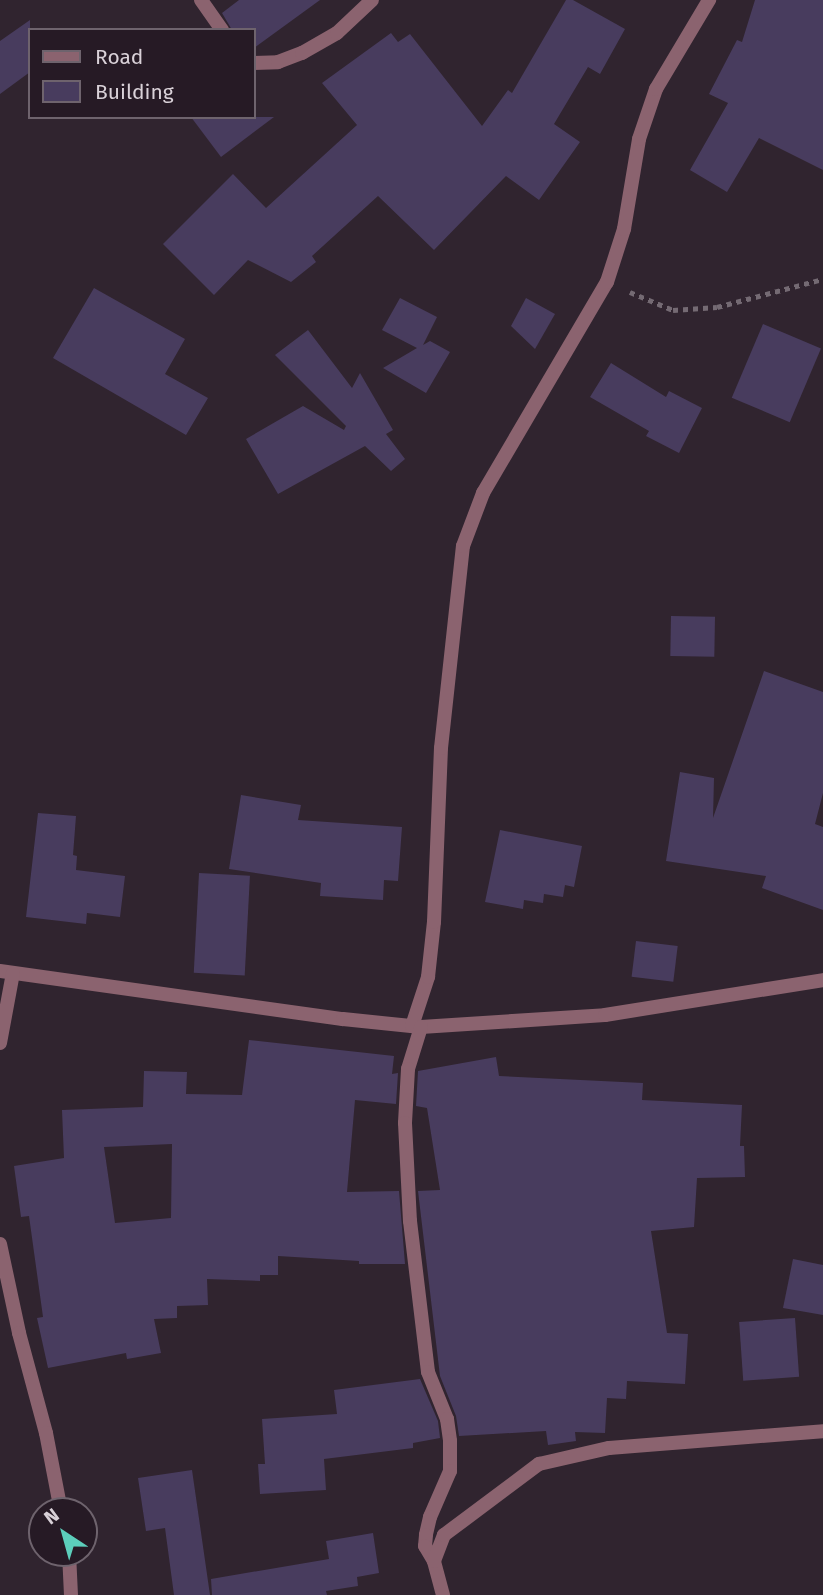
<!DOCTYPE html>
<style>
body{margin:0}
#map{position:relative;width:823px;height:1595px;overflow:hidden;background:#30242f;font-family:"Fira Sans",sans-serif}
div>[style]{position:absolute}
.building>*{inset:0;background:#483c5e;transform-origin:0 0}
.path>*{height:4.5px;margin-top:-2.25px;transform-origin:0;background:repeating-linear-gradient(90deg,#746a73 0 5px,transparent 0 10px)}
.minor>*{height:14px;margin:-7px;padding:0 7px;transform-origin:7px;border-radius:7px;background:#8b636f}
span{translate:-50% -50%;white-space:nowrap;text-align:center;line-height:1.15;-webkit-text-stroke:5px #261a25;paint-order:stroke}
.legend{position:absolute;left:28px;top:28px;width:228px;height:91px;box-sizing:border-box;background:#261a25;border:2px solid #6e636d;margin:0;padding:9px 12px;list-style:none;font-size:21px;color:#d9d1d8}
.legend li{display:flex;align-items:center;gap:14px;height:35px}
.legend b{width:35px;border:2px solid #6e636d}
.north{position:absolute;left:28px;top:1497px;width:70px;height:70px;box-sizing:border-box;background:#261a25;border:2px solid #6e636d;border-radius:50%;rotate:324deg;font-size:19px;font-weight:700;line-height:28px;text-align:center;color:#d9d1d8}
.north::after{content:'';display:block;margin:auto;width:24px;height:32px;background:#5ccebb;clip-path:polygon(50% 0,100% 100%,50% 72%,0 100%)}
</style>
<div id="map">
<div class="building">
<div style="clip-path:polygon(239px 0,320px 0,254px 48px,254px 30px,232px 30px,222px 13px)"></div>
<div style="clip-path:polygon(566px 0,573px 0,625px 29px,600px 74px,588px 67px,554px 124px,580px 142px,539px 200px,506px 176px,434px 250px,378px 196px,312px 256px,316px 262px,291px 282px,248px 260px,214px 295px,163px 244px,233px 174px,266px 208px,357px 125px,322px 83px,391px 33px,398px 42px,410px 34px,482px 126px,508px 90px,512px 93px)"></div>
<div style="clip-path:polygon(755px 0,823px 0,823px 170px,759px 138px,727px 192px,690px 170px,728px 103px,709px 94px,737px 40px,742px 42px)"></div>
<div style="clip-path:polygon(30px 20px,30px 72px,0 94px,0 41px)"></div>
<div style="clip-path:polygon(191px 117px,274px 117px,221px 157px)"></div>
<div style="clip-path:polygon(94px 288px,185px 339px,165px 374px,208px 398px,186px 435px,53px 358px)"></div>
<div style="clip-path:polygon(400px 298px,437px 317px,423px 345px,430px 341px,450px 352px,426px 393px,383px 368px,417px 348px,382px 330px)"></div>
<div style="clip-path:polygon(526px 298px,555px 314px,535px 349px,511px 326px)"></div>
<div style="left:763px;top:324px;width:63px;height:80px;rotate:23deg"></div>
<div style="clip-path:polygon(308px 330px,352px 388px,360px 373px,393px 430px,386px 434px,405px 459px,391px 471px,365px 446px,278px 494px,246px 439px,303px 406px,344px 430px,346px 426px,275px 355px)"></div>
<div style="clip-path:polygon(611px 363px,666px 397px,669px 391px,702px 408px,679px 453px,646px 436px,649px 431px,590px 397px)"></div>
<div style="left:671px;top:616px;width:44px;height:40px;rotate:1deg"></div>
<div style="clip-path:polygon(764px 671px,823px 692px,823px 793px,815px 824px,823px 827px,823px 910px,762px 888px,766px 876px,666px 861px,680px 772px,714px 778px,713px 818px)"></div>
<div style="clip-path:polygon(241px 795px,301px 805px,298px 820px,402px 827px,398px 881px,384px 880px,383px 900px,320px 896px,321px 883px,229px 869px)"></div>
<div style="clip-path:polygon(38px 813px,76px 816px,73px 855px,77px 856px,76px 870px,125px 876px,120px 917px,87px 913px,86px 924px,26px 917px)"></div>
<div style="clip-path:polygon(500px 830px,582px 846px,574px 887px,565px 885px,563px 897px,544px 894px,543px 903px,524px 900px,523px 909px,485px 902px)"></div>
<div style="left:199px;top:873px;width:51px;height:100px;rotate:3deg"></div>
<div style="left:636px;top:941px;width:42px;height:36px;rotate:7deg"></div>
<div style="clip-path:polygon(evenodd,249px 1040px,394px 1056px,392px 1074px,398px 1073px,396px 1104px,355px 1100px,347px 1192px,399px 1191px,405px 1264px,359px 1264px,359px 1261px,278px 1256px,278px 1275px,260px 1275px,260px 1281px,207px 1279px,208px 1305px,177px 1306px,177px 1318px,154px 1319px,161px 1353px,127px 1359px,126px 1353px,48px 1368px,37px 1318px,43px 1317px,29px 1216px,21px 1217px,14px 1166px,64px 1158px,62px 1110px,143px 1107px,144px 1071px,187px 1072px,186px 1094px,242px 1095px,249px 1040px,172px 1144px,171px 1218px,115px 1223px,104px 1147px,172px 1144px)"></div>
<div style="clip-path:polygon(496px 1057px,499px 1076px,643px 1083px,642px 1100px,742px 1105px,740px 1146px,744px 1146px,745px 1177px,697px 1178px,694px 1227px,651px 1231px,667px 1333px,688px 1334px,685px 1384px,627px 1381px,626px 1399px,607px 1398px,605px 1433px,575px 1432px,576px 1441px,548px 1445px,546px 1431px,459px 1436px,456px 1416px,440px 1376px,418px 1191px,440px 1190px,427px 1108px,416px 1106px,418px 1071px)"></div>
<div style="clip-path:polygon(793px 1259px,823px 1265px,823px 1315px,783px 1308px)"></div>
<div style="left:795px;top:1318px;width:59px;height:56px;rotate:86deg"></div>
<div style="clip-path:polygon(420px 1379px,438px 1421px,440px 1438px,413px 1443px,413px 1448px,324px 1459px,326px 1490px,260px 1494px,258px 1464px,265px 1464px,262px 1419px,337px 1414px,334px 1390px)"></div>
<div style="clip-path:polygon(192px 1470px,210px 1595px,174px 1595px,165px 1528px,146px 1531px,138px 1478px)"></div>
<div style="clip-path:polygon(373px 1533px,379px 1573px,357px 1577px,358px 1586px,326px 1591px,327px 1595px,212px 1595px,211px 1579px,329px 1559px,326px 1541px)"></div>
</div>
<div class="path">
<div style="left:630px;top:292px;width:47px;rotate:22.7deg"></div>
<div style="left:673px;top:310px;width:44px;rotate:-3.9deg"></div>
<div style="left:717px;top:307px;width:110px;rotate:-14.8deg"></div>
</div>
<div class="minor">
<div style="left:201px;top:0;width:37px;rotate:55deg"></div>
<div style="left:254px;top:63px;width:24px;rotate:-2deg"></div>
<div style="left:278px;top:62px;width:26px;rotate:-21deg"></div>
<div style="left:302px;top:53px;width:40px;rotate:-29.7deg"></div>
<div style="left:337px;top:33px;width:48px;rotate:-43.3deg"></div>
<div style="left:0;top:971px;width:346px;rotate:8deg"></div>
<div style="left:343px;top:1019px;width:78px;rotate:5.9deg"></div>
<div style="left:421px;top:1027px;width:184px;rotate:-3.7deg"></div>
<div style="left:605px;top:1015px;width:221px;rotate:-9.1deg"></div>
<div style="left:412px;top:1026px;width:52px;rotate:-71.9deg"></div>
<div style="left:428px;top:977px;width:55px;rotate:-83.8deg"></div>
<div style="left:434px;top:922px;width:174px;rotate:-87.7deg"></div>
<div style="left:441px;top:748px;width:203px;rotate:-83.8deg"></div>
<div style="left:463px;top:546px;width:57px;rotate:-69.3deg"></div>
<div style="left:483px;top:493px;width:245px;rotate:-59.6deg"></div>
<div style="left:607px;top:282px;width:56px;rotate:-72.2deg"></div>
<div style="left:624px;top:229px;width:91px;rotate:-80.5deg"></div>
<div style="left:639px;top:139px;width:53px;rotate:-71.2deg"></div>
<div style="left:656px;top:89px;width:104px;rotate:-59.2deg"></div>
<div style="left:421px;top:1027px;width:44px;rotate:107.2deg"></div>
<div style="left:408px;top:1069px;width:54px;rotate:93.2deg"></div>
<div style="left:405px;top:1123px;width:98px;rotate:87.1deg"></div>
<div style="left:410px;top:1221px;width:152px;rotate:83.2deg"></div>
<div style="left:428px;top:1372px;width:51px;rotate:68deg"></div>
<div style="left:447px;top:1419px;width:22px;rotate:82deg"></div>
<div style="left:450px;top:1441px;width:30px;rotate:90deg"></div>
<div style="left:450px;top:1471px;width:50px;rotate:113.5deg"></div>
<div style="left:430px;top:1517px;width:18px;rotate:103deg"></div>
<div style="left:426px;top:1535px;width:11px;rotate:95deg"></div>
<div style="left:425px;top:1546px;width:17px;rotate:59deg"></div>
<div style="left:0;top:1043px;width:71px;rotate:-79.5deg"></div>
<div style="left:0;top:1244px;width:91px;rotate:77.9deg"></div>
<div style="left:19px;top:1333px;width:104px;rotate:74.9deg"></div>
<div style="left:46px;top:1433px;width:79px;rotate:79.1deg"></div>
<div style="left:69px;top:1553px;width:42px;rotate:87.3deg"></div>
<div style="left:443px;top:1595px;width:35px;rotate:-105deg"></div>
<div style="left:434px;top:1561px;width:28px;rotate:-69deg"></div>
<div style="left:444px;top:1535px;width:119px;rotate:-36.8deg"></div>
<div style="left:539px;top:1464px;width:72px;rotate:-12.9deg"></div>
<div style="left:609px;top:1448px;width:215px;rotate:-4.5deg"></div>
</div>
<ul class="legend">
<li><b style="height:9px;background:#8b636f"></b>Road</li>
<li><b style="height:19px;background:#483c5e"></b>Building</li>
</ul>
<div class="north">N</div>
</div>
